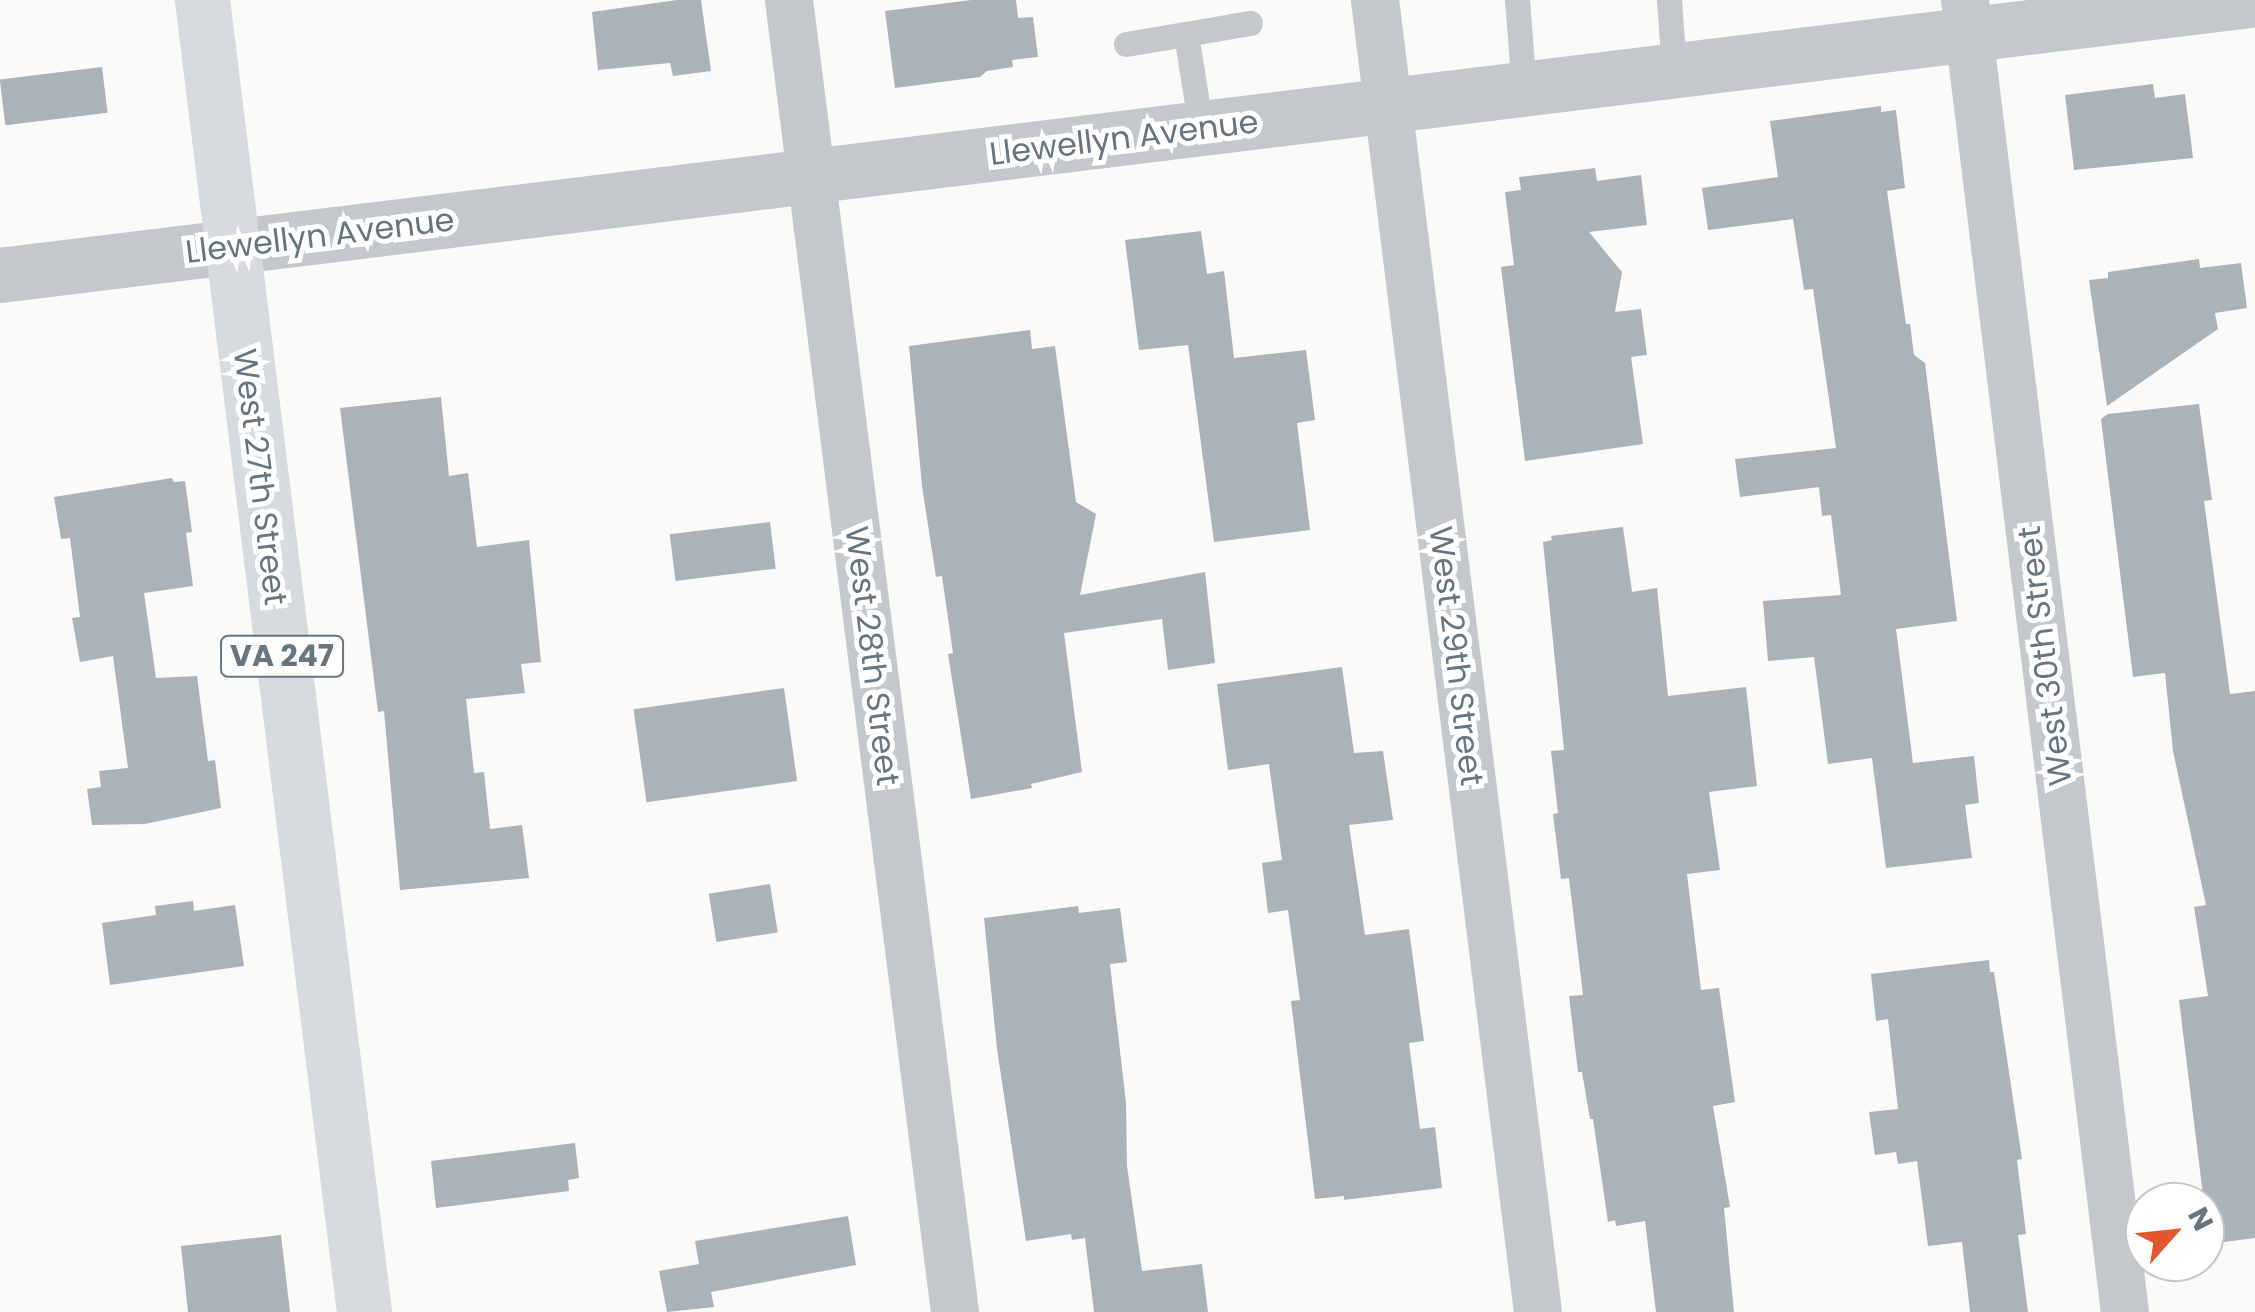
<!DOCTYPE html>
<style>
body{margin:0}
#map{position:relative;width:2255px;height:1312px;overflow:hidden;background:#fafaf8;font-family:Poppins,sans-serif}
div>[style]{position:absolute}
.building>*{inset:0;background:#aab3b9;transform-origin:0 0}
.service>*{height:25px;margin:-12.5px;padding:0 12.5px;transform-origin:12.5px;border-radius:12.5px;background:#c3c8cc}
.minor>*{height:48px;margin:-24px;padding:0 24px;transform-origin:24px;border-radius:24px;background:#c3c8cc}
.tertiary>*{height:55px;margin:-27.5px;padding:0 27.5px;transform-origin:27.5px;border-radius:27.5px;background:#c3c8cc}
.primary>*{height:55px;margin:-27.5px;padding:0 27.5px;transform-origin:27.5px;border-radius:27.5px;background:#d6dbdf}
span{translate:-50% -50%;white-space:nowrap;text-align:center;line-height:1.15;-webkit-text-stroke:10px #fff;paint-order:stroke}
.shield-label span{padding:2px 8px;background:#fff;border:2px solid;border-radius:8px;-webkit-text-stroke-width:0}
.shield-label{font-size:30px;color:#657683;font-weight:700}
.street-label{font-size:32px;color:#657683}
.north{position:absolute;left:2125px;top:1182px;width:100px;height:100px;box-sizing:border-box;background:#fff;border:2px solid #c1c8cd;border-radius:50%;rotate:63deg;font-size:28px;font-weight:700;line-height:40px;text-align:center;color:#657683}
.north::after{content:'';display:block;margin:auto;width:35px;height:45px;background:#e4572e;clip-path:polygon(50% 0,100% 100%,50% 72%,0 100%)}
</style>
<div id="map">
<div class="building">
<div style="clip-path:polygon(677px 0,701px 0,711px 71px,673px 76px,670px 63px,598px 70px,592px 12px)"></div>
<div style="clip-path:polygon(971px 0,1016px 0,1018px 18px,1033px 17px,1038px 57px,1012px 60px,1013px 67px,987px 71px,980px 77px,895px 88px,885px 11px)"></div>
<div style="left:102px;top:67px;width:46px;height:103px;rotate:83deg"></div>
<div style="clip-path:polygon(2153px 84px,2155px 98px,2185px 94px,2193px 158px,2074px 170px,2065px 95px)"></div>
<div style="clip-path:polygon(1881px 106px,1881px 112px,1896px 110px,1905px 188px,1887px 191px,1906px 324px,1910px 324px,1914px 355px,1925px 363px,1957px 621px,1896px 629px,1913px 763px,1974px 756px,1979px 803px,1965px 805px,1972px 858px,1886px 868px,1872px 758px,1828px 764px,1814px 657px,1768px 661px,1763px 601px,1841px 595px,1831px 515px,1822px 516px,1819px 487px,1740px 497px,1735px 459px,1836px 448px,1813px 289px,1804px 290px,1793px 219px,1708px 230px,1702px 188px,1778px 177px,1770px 121px)"></div>
<div style="clip-path:polygon(1595px 168px,1597px 181px,1641px 175px,1647px 225px,1589px 232px,1622px 272px,1615px 312px,1641px 309px,1647px 355px,1631px 357px,1643px 444px,1525px 461px,1501px 267px,1514px 265px,1505px 192px,1521px 190px,1519px 177px)"></div>
<div style="clip-path:polygon(1201px 231px,1207px 274px,1224px 271px,1234px 358px,1306px 350px,1315px 420px,1297px 423px,1310px 530px,1214px 542px,1188px 345px,1139px 350px,1125px 240px)"></div>
<div style="clip-path:polygon(2199px 259px,2200px 268px,2241px 263px,2247px 308px,2215px 313px,2218px 329px,2107px 406px,2089px 280px,2108px 278px,2108px 272px)"></div>
<div style="clip-path:polygon(1030px 330px,1032px 349px,1055px 346px,1076px 502px,1096px 514px,1080px 595px,1205px 572px,1215px 663px,1168px 670px,1162px 619px,1064px 633px,1082px 772px,1031px 784px,1032px 788px,971px 799px,948px 654px,953px 653px,942px 576px,936px 577px,922px 486px,909px 346px)"></div>
<div style="clip-path:polygon(441px 397px,449px 476px,468px 473px,477px 547px,529px 540px,541px 662px,521px 664px,525px 693px,466px 699px,474px 773px,484px 772px,490px 829px,522px 825px,529px 878px,400px 890px,384px 711px,378px 712px,340px 408px)"></div>
<div style="clip-path:polygon(2199px 404px,2212px 500px,2204px 501px,2230px 694px,2255px 691px,2255px 1238px,2209px 1244px,2179px 1000px,2208px 996px,2194px 907px,2206px 905px,2173px 751px,2165px 673px,2133px 677px,2101px 419px,2108px 414px)"></div>
<div style="clip-path:polygon(172px 478px,174px 482px,185px 481px,192px 532px,186px 533px,193px 586px,144px 593px,156px 678px,197px 676px,208px 761px,215px 760px,221px 808px,145px 824px,92px 825px,87px 789px,101px 787px,99px 771px,128px 768px,113px 656px,80px 662px,72px 618px,80px 617px,70px 538px,61px 539px,54px 497px)"></div>
<div style="left:770px;top:522px;width:47px;height:101px;rotate:83deg"></div>
<div style="clip-path:polygon(1623px 527px,1632px 592px,1657px 588px,1668px 696px,1746px 687px,1757px 786px,1709px 792px,1720px 870px,1687px 874px,1701px 990px,1719px 988px,1735px 1102px,1713px 1106px,1730px 1207px,1724px 1208px,1734px 1312px,1656px 1312px,1645px 1221px,1616px 1226px,1615px 1220px,1608px 1222px,1593px 1119px,1590px 1119px,1582px 1072px,1578px 1072px,1569px 996px,1583px 995px,1569px 878px,1561px 879px,1553px 814px,1558px 813px,1551px 751px,1564px 750px,1543px 542px,1552px 540px,1551px 536px)"></div>
<div style="clip-path:polygon(1342px 667px,1354px 753px,1383px 751px,1393px 820px,1349px 825px,1365px 935px,1409px 929px,1424px 1041px,1409px 1043px,1420px 1129px,1435px 1127px,1442px 1188px,1344px 1200px,1344px 1196px,1315px 1199px,1291px 1001px,1300px 1000px,1288px 910px,1268px 913px,1262px 863px,1282px 860px,1269px 764px,1228px 770px,1217px 684px)"></div>
<div style="left:784px;top:688px;width:94px;height:152px;rotate:82deg"></div>
<div style="left:770px;top:884px;width:49px;height:62px;rotate:81deg"></div>
<div style="clip-path:polygon(193px 901px,194px 911px,235px 905px,244px 966px,110px 985px,102px 923px,156px 915px,155px 906px)"></div>
<div style="clip-path:polygon(1078px 906px,1079px 913px,1120px 908px,1127px 962px,1110px 964px,1126px 1103px,1127px 1166px,1142px 1271px,1202px 1264px,1208px 1312px,1094px 1312px,1085px 1238px,1072px 1240px,1071px 1234px,1026px 1241px,997px 1049px,984px 918px)"></div>
<div style="clip-path:polygon(1989px 960px,1990px 972px,1994px 972px,2022px 1159px,2017px 1160px,2026px 1234px,2018px 1235px,2028px 1312px,1970px 1312px,1962px 1242px,1928px 1246px,1917px 1161px,1898px 1164px,1896px 1152px,1875px 1155px,1869px 1112px,1898px 1109px,1888px 1019px,1876px 1021px,1871px 974px)"></div>
<div style="clip-path:polygon(575px 1143px,579px 1178px,568px 1180px,569px 1191px,436px 1208px,431px 1161px)"></div>
<div style="clip-path:polygon(848px 1216px,856px 1265px,711px 1292px,714px 1307px,667px 1312px,659px 1271px,699px 1264px,695px 1241px)"></div>
<div style="clip-path:polygon(281px 1235px,290px 1312px,188px 1312px,181px 1246px)"></div>
</div>
<div class="service">
<div style="left:1517px;top:0;width:88px;rotate:85.5deg"></div>
<div style="left:1669px;top:0;width:70px;rotate:85.9deg"></div>
<div style="left:1126px;top:44px;width:61px;rotate:-9.5deg"></div>
<div style="left:1201px;top:128px;width:95px;rotate:-99.1deg"></div>
<div style="left:1186px;top:34px;width:65px;rotate:-9.8deg"></div>
</div>
<div class="minor">
<div style="left:789px;top:0;width:1322px;rotate:82.79deg"></div>
<div style="left:1375px;top:0;width:1322px;rotate:82.92deg"></div>
<div style="left:1965px;top:0;width:1322px;rotate:83.05deg"></div>
</div>
<div class="tertiary">
<div style="left:0;top:275px;width:2265px;rotate:-6.97deg"></div>
</div>
<div class="primary">
<div style="left:202px;top:0;width:1322px;rotate:82.96deg"></div>
</div>
<div class="shield-label">
<span style="left:282px;top:656px">VA 247</span>
</div>
<div class="street-label">
<span style="left:1124px;top:138px;rotate:-7deg">Llewellyn Avenue</span>
<span style="left:320px;top:236px;rotate:-7deg">Llewellyn Avenue</span>
<span style="left:260px;top:477px;rotate:83deg">West 27th Street</span>
<span style="left:872px;top:656px;rotate:83deg">West 28th Street</span>
<span style="left:1456px;top:656px;rotate:83deg">West 29th Street</span>
<span style="left:2045px;top:656px;rotate:-97deg">West 30th Street</span>
</div>
<div class="north">N</div>
</div>
